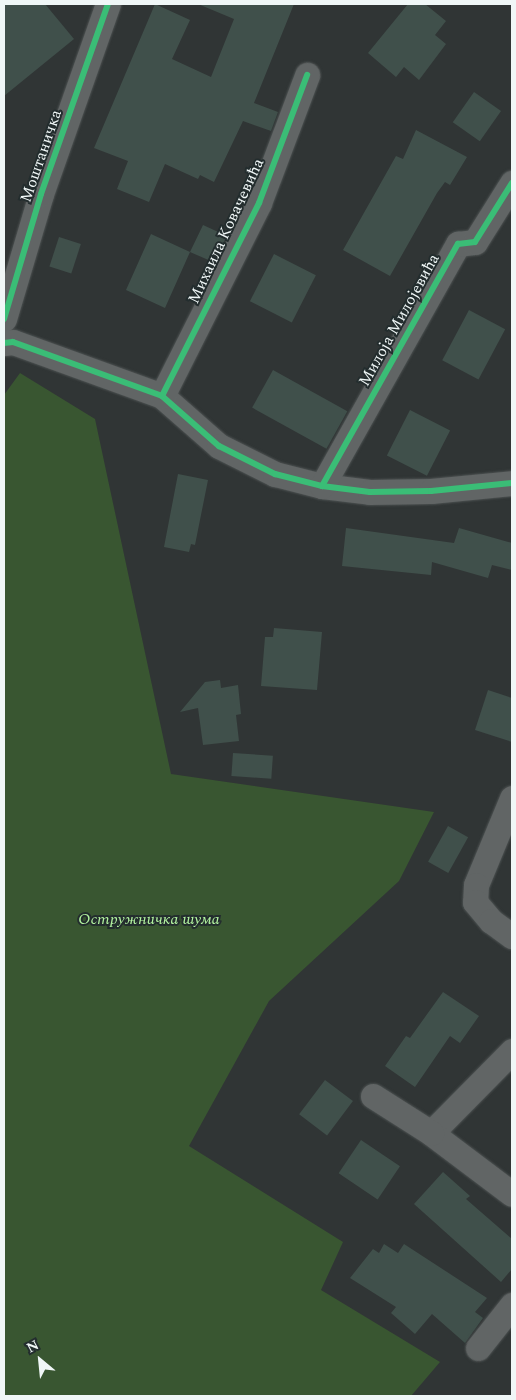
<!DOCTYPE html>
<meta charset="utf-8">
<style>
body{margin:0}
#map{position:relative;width:516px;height:1400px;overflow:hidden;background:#303535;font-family:Spectral,serif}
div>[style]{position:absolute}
.green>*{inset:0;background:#395631}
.building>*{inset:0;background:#40504b;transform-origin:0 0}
.roads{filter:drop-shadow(0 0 1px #4c5151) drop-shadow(0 0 1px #4c5151)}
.minor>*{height:25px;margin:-12.5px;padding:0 12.5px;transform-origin:12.5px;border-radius:12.5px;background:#616565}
.cycleway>*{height:6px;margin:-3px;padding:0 3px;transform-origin:3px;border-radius:3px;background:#3abd76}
span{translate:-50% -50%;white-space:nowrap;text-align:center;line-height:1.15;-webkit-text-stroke:4px #232d2e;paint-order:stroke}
.street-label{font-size:16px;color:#f0f7f7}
.park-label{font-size:16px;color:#b4f5a1;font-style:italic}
.frame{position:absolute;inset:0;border:5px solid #f0f7f7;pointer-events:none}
.north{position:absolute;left:15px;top:1335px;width:50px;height:50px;-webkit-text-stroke:4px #232d2e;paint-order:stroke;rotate:332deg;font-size:14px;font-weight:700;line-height:20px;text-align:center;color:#f0f7f7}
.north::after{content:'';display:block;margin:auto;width:18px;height:22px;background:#f0f7f7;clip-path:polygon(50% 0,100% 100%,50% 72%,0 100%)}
</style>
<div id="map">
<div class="green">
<div style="clip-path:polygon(20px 373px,95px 419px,171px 774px,434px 812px,399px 881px,269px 1001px,189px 1146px,343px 1242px,321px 1290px,440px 1362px,411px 1396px,4px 1396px,4px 395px)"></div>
</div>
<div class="building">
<div style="clip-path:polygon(4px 4px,45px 4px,74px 39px,4px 96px)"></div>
<div style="clip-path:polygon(155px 4px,190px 20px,172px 59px,211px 77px,234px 19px,198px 4px,294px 4px,254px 103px,278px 112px,271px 131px,243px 121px,214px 182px,200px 175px,198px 179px,165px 164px,149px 202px,117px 189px,128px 161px,94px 148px)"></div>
<div style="clip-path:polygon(408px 4px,425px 4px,446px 21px,435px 35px,446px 44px,419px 80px,404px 67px,396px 77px,368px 53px)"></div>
<div style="left:474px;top:92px;width:33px;height:37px;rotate:35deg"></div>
<div style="clip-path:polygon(416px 130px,467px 157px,450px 185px,445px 182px,437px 193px,390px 276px,343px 250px,396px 156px,403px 159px)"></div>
<div style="clip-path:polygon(203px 225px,227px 236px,213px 262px,190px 252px,165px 308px,126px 290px,151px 234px,190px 252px)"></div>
<div style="left:59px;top:237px;width:23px;height:31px;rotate:18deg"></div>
<div style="left:274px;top:254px;width:47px;height:53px;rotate:27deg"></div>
<div style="left:469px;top:310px;width:41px;height:57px;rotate:28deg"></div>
<div style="left:273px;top:370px;width:85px;height:43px;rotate:29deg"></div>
<div style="left:410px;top:410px;width:45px;height:51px;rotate:27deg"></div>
<div style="clip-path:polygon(178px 474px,208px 480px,195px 545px,191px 544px,189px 552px,164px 547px)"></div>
<div style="clip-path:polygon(346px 528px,454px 543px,459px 528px,512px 543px,512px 570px,492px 565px,488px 578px,432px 562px,431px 575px,342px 566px)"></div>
<div style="clip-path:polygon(274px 628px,322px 632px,317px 690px,261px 686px,265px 637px,273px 637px)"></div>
<div style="clip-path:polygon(220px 680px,221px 688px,238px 685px,241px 714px,236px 715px,239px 741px,203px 745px,198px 708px,180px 712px,205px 682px)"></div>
<div style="clip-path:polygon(488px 690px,512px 698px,512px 742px,475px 730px)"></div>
<div style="left:233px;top:753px;width:40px;height:23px;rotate:4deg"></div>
<div style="left:448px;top:826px;width:23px;height:41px;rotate:29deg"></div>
<div style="clip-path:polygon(443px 992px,479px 1016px,460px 1043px,450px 1036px,415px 1087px,385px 1066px,406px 1036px,410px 1038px)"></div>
<div style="left:325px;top:1080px;width:35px;height:43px;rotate:37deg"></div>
<div style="left:361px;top:1140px;width:47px;height:40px;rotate:34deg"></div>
<div style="clip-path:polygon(443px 1172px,470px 1196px,466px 1199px,512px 1239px,512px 1269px,501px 1282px,414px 1204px)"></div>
<div style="clip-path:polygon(384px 1244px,398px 1253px,404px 1244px,487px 1298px,475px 1312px,483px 1318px,465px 1343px,432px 1314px,415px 1334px,391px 1313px,396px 1307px,350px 1278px,373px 1249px,379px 1253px)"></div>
</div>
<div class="roads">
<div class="minor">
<div style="left:4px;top:319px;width:130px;rotate:-73.5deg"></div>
<div style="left:41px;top:194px;width:201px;rotate:-70.6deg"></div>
<div style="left:4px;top:343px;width:9px;rotate:-6deg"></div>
<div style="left:13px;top:342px;width:158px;rotate:19.9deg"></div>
<div style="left:162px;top:396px;width:76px;rotate:41.3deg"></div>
<div style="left:219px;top:446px;width:63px;rotate:26.6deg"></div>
<div style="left:275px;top:474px;width:49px;rotate:14.3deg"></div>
<div style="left:322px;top:486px;width:48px;rotate:7.1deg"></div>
<div style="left:370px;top:492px;width:61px;rotate:-0.9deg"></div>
<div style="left:431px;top:491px;width:81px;rotate:-5.6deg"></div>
<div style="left:162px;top:396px;width:216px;rotate:-63.3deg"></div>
<div style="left:259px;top:203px;width:137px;rotate:-69.4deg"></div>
<div style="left:322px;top:486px;width:278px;rotate:-60.7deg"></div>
<div style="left:458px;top:244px;width:17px;rotate:-7deg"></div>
<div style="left:475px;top:242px;width:70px;rotate:-57.9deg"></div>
<div style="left:512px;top:798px;width:94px;rotate:112.5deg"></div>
<div style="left:476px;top:885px;width:17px;rotate:93deg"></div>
<div style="left:475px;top:902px;width:25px;rotate:50deg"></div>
<div style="left:491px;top:921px;width:26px;rotate:36deg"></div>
<div style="left:512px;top:1051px;width:115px;rotate:134.6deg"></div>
<div style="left:431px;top:1133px;width:101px;rotate:37deg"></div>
<div style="left:373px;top:1096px;width:69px;rotate:32.5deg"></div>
<div style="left:478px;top:1348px;width:55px;rotate:-51.7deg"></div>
</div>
</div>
<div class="cycleway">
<div style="left:4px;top:319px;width:130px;rotate:-73.5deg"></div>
<div style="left:41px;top:194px;width:201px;rotate:-70.6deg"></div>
<div style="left:4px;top:343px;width:9px;rotate:-6deg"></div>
<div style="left:13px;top:342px;width:158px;rotate:19.9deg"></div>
<div style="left:162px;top:396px;width:76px;rotate:41.3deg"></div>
<div style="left:219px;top:446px;width:63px;rotate:26.6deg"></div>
<div style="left:275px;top:474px;width:49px;rotate:14.3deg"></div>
<div style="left:322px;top:486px;width:48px;rotate:7.1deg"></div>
<div style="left:370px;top:492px;width:61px;rotate:-0.9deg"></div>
<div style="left:431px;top:491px;width:81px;rotate:-5.6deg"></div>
<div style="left:162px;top:396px;width:216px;rotate:-63.3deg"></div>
<div style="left:259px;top:203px;width:137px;rotate:-69.4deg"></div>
<div style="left:322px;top:486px;width:278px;rotate:-60.7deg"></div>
<div style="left:458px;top:244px;width:17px;rotate:-7deg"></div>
<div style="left:475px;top:242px;width:70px;rotate:-57.9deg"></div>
</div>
<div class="street-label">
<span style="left:41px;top:156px;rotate:-71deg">Моштаничка</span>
<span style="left:226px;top:231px;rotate:-65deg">Михаила Ковачевића</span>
<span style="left:399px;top:320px;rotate:-61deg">Милоја Милојевића</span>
</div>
<div class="park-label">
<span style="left:149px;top:919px">Остружничка шума</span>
</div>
<div class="frame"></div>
<div class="north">N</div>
</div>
